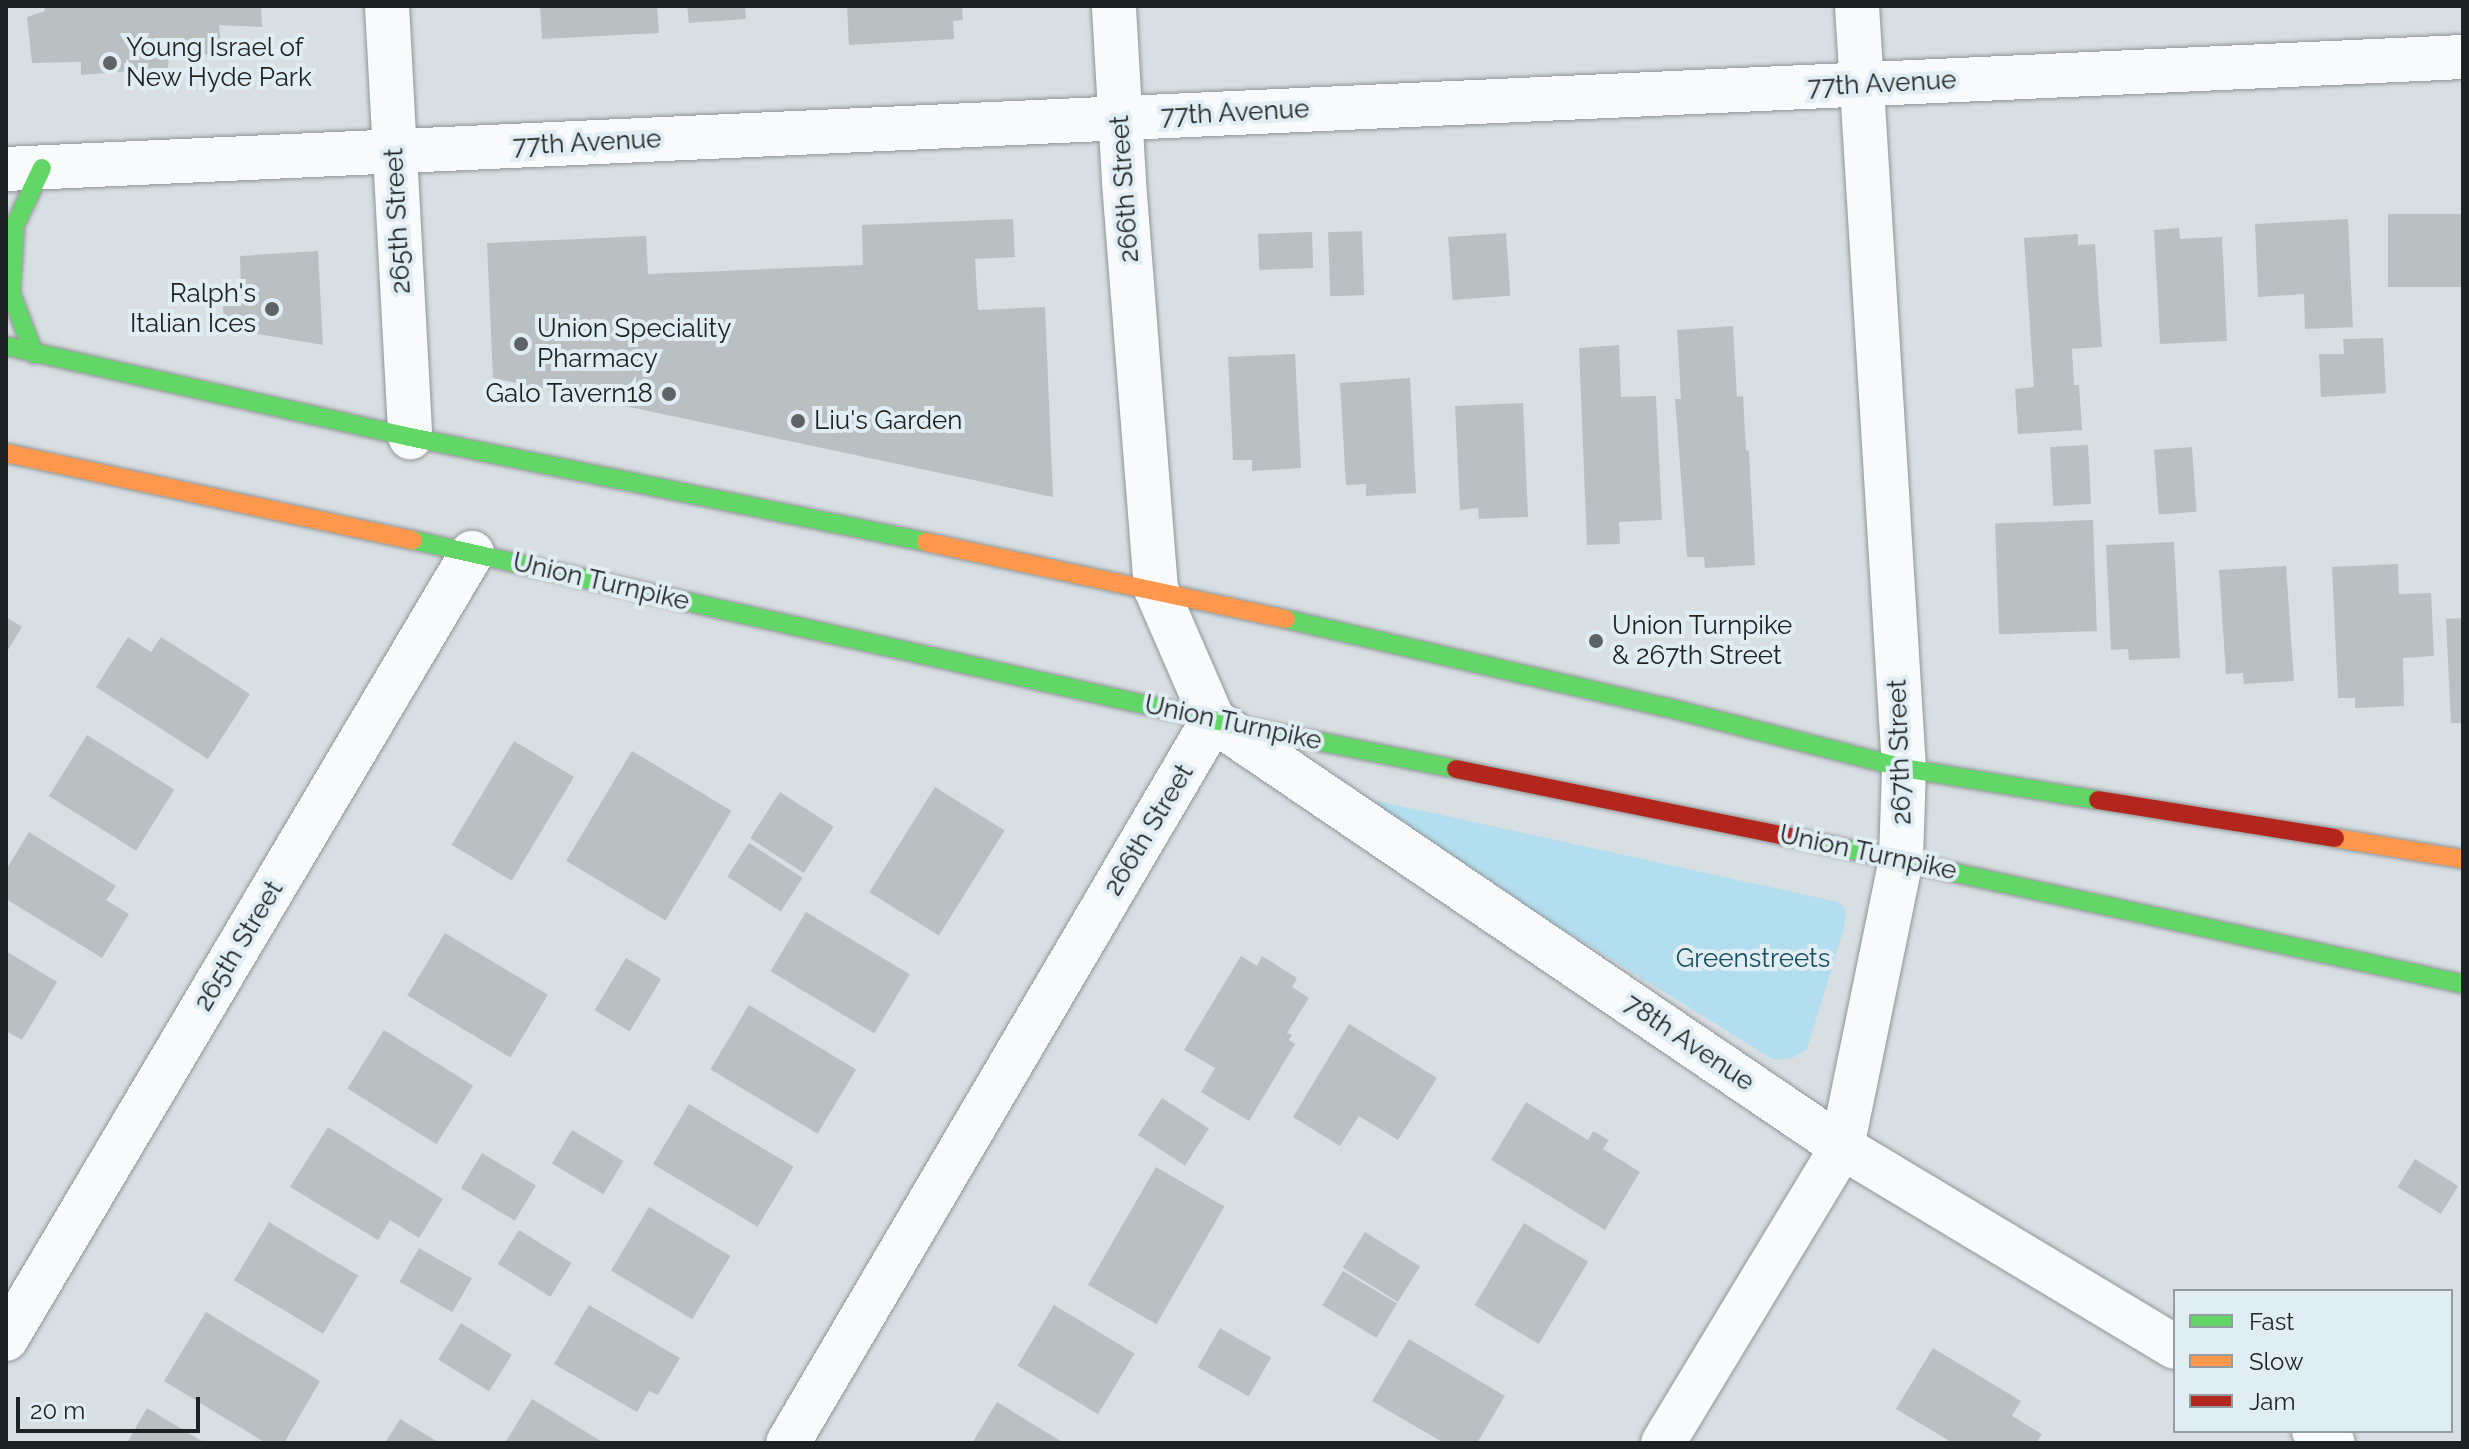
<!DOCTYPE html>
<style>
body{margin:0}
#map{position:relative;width:2469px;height:1449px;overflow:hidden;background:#d8dfe2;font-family:Raleway,sans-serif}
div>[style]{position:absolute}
.green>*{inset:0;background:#b3deef}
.building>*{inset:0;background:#babfc2;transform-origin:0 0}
.roads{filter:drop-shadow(0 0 2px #909597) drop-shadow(0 0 2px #909597)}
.street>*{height:44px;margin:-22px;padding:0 22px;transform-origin:22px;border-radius:22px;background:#f9fafb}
.fast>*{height:18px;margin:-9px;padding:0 9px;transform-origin:9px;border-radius:9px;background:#63d668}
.slow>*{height:18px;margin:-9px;padding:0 9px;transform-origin:9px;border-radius:9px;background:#ff974d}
.jam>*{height:18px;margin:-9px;padding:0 9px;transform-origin:9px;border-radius:9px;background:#b3261e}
.dots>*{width:22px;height:22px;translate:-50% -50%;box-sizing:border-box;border:4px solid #e0eef4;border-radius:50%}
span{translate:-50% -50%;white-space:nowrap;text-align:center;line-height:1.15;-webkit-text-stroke:8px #e0eef4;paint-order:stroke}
.poi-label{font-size:26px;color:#1d2224}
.left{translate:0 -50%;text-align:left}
.right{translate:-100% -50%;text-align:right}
.street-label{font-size:26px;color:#1d2224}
.park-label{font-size:26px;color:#1a4f61}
.frame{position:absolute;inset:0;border:8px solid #1d2224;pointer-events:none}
.legend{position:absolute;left:2173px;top:1289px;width:280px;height:144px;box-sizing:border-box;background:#e0eef4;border:2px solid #929ca1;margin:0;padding:10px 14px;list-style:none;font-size:24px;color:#1d2224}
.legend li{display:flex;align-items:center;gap:16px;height:40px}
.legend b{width:40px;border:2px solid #929ca1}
.scale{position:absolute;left:16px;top:1397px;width:184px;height:36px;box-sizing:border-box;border:4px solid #1d2224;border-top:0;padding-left:10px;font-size:24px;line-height:28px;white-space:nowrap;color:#1d2224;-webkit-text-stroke:6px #e0eef4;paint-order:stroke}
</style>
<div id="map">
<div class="green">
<div style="clip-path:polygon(1378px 801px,1838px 902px,1846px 909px,1844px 928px,1807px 1049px,1792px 1058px,1774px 1060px,1396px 826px,1373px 810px)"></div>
</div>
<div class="building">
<div style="clip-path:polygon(44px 6px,261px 6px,262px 27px,219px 25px,222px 53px,169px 57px,168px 68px,81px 75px,81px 62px,32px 63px,27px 17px,45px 11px)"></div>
<div style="clip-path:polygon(540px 6px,657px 6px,659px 33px,542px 39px)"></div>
<div style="clip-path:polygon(687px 6px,745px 6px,746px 19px,689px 23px)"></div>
<div style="clip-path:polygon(847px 6px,962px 6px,963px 20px,953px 21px,954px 39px,849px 45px)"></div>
<div style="left:2463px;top:214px;width:73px;height:75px;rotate:90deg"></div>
<div style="clip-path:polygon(1013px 219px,1015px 257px,975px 259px,978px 310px,1045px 307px,1053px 497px,493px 378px,487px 243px,646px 236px,648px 274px,863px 265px,862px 225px)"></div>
<div style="clip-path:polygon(2348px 219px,2353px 327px,2305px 329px,2304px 294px,2258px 297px,2255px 224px)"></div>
<div style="clip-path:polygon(2179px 228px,2180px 239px,2222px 237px,2227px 341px,2160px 344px,2154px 230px)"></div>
<div style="left:1362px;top:231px;width:64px;height:34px;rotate:88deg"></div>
<div style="left:1312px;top:232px;width:36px;height:54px;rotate:88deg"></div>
<div style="left:1506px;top:233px;width:63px;height:58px;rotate:86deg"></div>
<div style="clip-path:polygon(2078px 234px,2078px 245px,2095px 244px,2102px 347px,2072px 349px,2074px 385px,2079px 385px,2082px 430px,2018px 434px,2015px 389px,2034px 387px,2024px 238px)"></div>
<div style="clip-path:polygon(318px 251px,323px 345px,224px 328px,222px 290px,241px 288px,240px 256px)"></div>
<div style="clip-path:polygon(1733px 326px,1737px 397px,1743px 396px,1746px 450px,1749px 451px,1755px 565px,1705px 568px,1704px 557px,1687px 557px,1675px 399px,1681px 399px,1677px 330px)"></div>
<div style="clip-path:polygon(2383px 338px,2386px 393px,2321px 397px,2319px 354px,2344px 354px,2343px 339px)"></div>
<div style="clip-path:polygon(1619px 345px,1621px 397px,1656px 396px,1662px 520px,1619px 522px,1620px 544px,1587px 545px,1579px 348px)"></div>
<div style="clip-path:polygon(1295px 354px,1301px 468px,1252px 471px,1252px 460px,1233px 460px,1228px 357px)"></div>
<div style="clip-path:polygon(1410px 378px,1416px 493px,1366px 496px,1366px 484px,1346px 485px,1340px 383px)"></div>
<div style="clip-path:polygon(1523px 403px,1528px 517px,1479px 519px,1478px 508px,1460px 510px,1455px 406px)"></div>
<div style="left:2088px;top:445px;width:59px;height:38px;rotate:87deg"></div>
<div style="left:2192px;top:447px;width:65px;height:38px;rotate:86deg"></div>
<div style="left:2093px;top:520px;width:111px;height:98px;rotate:88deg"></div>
<div style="clip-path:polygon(2174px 542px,2180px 658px,2129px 660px,2128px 649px,2111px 650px,2106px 545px)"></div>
<div style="clip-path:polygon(2398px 564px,2399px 594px,2431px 593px,2434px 656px,2403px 658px,2404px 706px,2355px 708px,2355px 698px,2338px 698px,2332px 567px)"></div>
<div style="clip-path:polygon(2286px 566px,2294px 681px,2244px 684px,2243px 673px,2226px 674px,2219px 570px)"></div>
<div style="clip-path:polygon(6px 617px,22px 627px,6px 653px)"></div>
<div style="clip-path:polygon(2463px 618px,2463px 723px,2451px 723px,2446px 619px)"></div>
<div style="clip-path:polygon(128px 637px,151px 652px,161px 637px,250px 694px,208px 759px,96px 687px)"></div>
<div style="left:87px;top:735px;width:103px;height:72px;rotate:32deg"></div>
<div style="left:514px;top:741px;width:70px;height:121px;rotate:31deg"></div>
<div style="left:632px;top:751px;width:116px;height:128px;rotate:31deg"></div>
<div style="left:935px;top:787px;width:82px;height:124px;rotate:32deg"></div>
<div style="left:780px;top:792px;width:64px;height:55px;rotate:33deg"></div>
<div style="clip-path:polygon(29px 832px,116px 886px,106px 900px,129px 914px,102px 958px,6px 899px,6px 870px)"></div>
<div style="left:749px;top:843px;width:64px;height:40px;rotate:33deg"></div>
<div style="left:806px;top:912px;width:121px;height:69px;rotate:31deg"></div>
<div style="left:445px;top:933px;width:120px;height:73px;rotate:31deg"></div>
<div style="clip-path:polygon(6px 951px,57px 982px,22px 1040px,6px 1031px)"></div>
<div style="clip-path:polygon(1241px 956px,1257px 966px,1262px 956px,1297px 978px,1292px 987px,1309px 998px,1287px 1033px,1292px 1035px,1289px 1040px,1295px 1044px,1249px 1121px,1201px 1092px,1215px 1068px,1184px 1050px)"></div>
<div style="left:626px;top:958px;width:41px;height:61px;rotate:31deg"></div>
<div style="left:749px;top:1005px;width:125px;height:75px;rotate:31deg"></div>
<div style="clip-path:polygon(1349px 1024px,1437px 1078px,1398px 1140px,1359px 1116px,1340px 1146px,1293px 1117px)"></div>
<div style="left:384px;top:1030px;width:105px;height:69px;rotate:32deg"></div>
<div style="left:1162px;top:1098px;width:56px;height:44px;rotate:33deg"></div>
<div style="clip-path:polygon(1526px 1102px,1588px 1140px,1593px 1131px,1609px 1140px,1603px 1149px,1640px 1172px,1605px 1230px,1491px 1160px)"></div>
<div style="left:689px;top:1104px;width:122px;height:70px;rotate:31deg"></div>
<div style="clip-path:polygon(328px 1127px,443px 1199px,419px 1238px,390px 1220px,378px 1240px,290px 1187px)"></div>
<div style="left:572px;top:1130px;width:60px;height:39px;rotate:31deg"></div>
<div style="left:482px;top:1153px;width:63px;height:41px;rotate:31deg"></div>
<div style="left:2415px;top:1159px;width:51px;height:33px;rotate:32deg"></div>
<div style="left:1156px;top:1167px;width:79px;height:136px;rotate:30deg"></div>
<div style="left:649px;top:1207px;width:95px;height:74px;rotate:31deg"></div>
<div style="left:269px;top:1222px;width:104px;height:68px;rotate:31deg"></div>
<div style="left:1524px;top:1223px;width:75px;height:96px;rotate:31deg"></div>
<div style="left:519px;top:1230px;width:62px;height:40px;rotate:32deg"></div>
<div style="left:1365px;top:1232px;width:65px;height:42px;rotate:32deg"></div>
<div style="left:419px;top:1248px;width:61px;height:39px;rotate:30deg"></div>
<div style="left:1343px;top:1271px;width:63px;height:40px;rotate:31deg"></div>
<div style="clip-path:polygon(589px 1305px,680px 1358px,658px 1395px,649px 1391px,637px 1412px,554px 1364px)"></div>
<div style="left:1054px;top:1305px;width:94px;height:71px;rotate:31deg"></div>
<div style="clip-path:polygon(206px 1312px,320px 1381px,284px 1443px,266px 1443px,164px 1381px)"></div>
<div style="left:461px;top:1323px;width:60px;height:43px;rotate:32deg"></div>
<div style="left:1220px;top:1328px;width:59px;height:45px;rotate:30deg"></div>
<div style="clip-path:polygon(1409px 1339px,1505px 1396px,1477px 1443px,1444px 1443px,1372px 1401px)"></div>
<div style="clip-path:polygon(1933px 1348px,2021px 1401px,2012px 1416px,2042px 1434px,2036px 1443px,1953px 1443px,1896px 1409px)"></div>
<div style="clip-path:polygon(532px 1399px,604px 1443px,505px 1443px)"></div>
<div style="clip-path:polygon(997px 1402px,1064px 1443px,972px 1443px)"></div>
<div style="clip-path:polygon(147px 1408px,205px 1443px,127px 1443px)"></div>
<div style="clip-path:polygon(400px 1419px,440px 1443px,385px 1443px)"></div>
</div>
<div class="roads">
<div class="street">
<div style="left:387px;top:6px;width:432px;rotate:86.9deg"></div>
<div style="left:6px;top:169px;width:2460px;rotate:-2.61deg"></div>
<div style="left:1213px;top:720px;width:760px;rotate:34.17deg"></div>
<div style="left:1842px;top:1147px;width:388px;rotate:31deg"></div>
<div style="left:6px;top:1339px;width:914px;rotate:-59.34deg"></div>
<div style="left:2314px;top:1431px;width:22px;rotate:32deg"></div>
<div style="left:788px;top:1443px;width:839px;rotate:-59.55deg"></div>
<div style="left:1213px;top:720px;width:143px;rotate:-113.5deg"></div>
<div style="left:1156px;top:589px;width:409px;rotate:-94.5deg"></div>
<div style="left:1124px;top:181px;width:175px;rotate:-93.3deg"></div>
<div style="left:1663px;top:1443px;width:346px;rotate:-58.8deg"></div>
<div style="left:1842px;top:1147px;width:294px;rotate:-78.4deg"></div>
<div style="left:1901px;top:859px;width:91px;rotate:-88.1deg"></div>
<div style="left:1904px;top:768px;width:763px;rotate:-93.53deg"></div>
</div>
<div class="fast">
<div style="left:6px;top:346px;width:414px;rotate:12.7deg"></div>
<div style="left:410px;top:437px;width:527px;rotate:11.5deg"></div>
<div style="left:34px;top:354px;width:65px;rotate:-110.7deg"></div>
<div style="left:11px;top:293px;width:68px;rotate:-86.6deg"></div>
<div style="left:15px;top:225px;width:63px;rotate:-64.7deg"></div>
<div style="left:413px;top:540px;width:820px;rotate:12.68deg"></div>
<div style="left:1213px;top:720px;width:248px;rotate:11.4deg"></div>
<div style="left:1286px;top:619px;width:389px;rotate:13.1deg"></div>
<div style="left:1665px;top:707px;width:247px;rotate:14.3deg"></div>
<div style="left:1904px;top:768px;width:197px;rotate:9.4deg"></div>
<div style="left:1801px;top:839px;width:678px;rotate:12.35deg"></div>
</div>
<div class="slow">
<div style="left:6px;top:453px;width:416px;rotate:12.1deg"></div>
<div style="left:926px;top:542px;width:368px;rotate:12.1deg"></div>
<div style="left:2335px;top:838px;width:130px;rotate:9.3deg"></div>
</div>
<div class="jam">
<div style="left:1456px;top:769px;width:352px;rotate:11.5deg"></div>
<div style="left:2098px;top:800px;width:240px;rotate:9.1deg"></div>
</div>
</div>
<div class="dots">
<div style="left:110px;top:63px;background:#5e6466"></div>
<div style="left:272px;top:309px;background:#5e6466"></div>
<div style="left:521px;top:344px;background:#5e6466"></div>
<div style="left:669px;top:394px;background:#5e6466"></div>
<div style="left:798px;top:421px;background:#5e6466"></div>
<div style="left:1596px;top:641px;background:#5e6466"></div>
</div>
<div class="poi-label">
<span class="left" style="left:126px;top:63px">Young Israel of<br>New Hyde Park</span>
<span class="right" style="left:256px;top:309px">Ralph's<br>Italian Ices</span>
<span class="left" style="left:537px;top:344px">Union Speciality<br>Pharmacy</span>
<span class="right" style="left:653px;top:394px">Galo Tavern18</span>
<span class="left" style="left:814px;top:421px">Liu's Garden</span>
<span class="left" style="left:1612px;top:641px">Union Turnpike<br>&amp; 267th Street</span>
</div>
<div class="street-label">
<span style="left:1882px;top:84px;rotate:-3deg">77th Avenue</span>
<span style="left:1235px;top:113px;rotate:-3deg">77th Avenue</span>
<span style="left:587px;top:143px;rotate:-3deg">77th Avenue</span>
<span style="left:1125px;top:189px;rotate:-94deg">266th Street</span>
<span style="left:398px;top:221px;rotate:-93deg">265th Street</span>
<span style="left:601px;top:582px;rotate:13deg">Union Turnpike</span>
<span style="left:1233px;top:723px;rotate:12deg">Union Turnpike</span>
<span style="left:1900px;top:752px;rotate:-92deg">267th Street</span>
<span style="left:1149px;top:830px;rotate:-59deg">266th Street</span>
<span style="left:1868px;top:853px;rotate:12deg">Union Turnpike</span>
<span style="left:239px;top:946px;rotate:-59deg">265th Street</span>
<span style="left:1689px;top:1043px;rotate:34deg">78th Avenue</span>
</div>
<div class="park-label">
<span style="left:1753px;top:959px">Greenstreets</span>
</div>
<div class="frame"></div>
<ul class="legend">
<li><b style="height:10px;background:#63d668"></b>Fast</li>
<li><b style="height:10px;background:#ff974d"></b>Slow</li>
<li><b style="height:10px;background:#b3261e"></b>Jam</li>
</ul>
<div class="scale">20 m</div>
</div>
